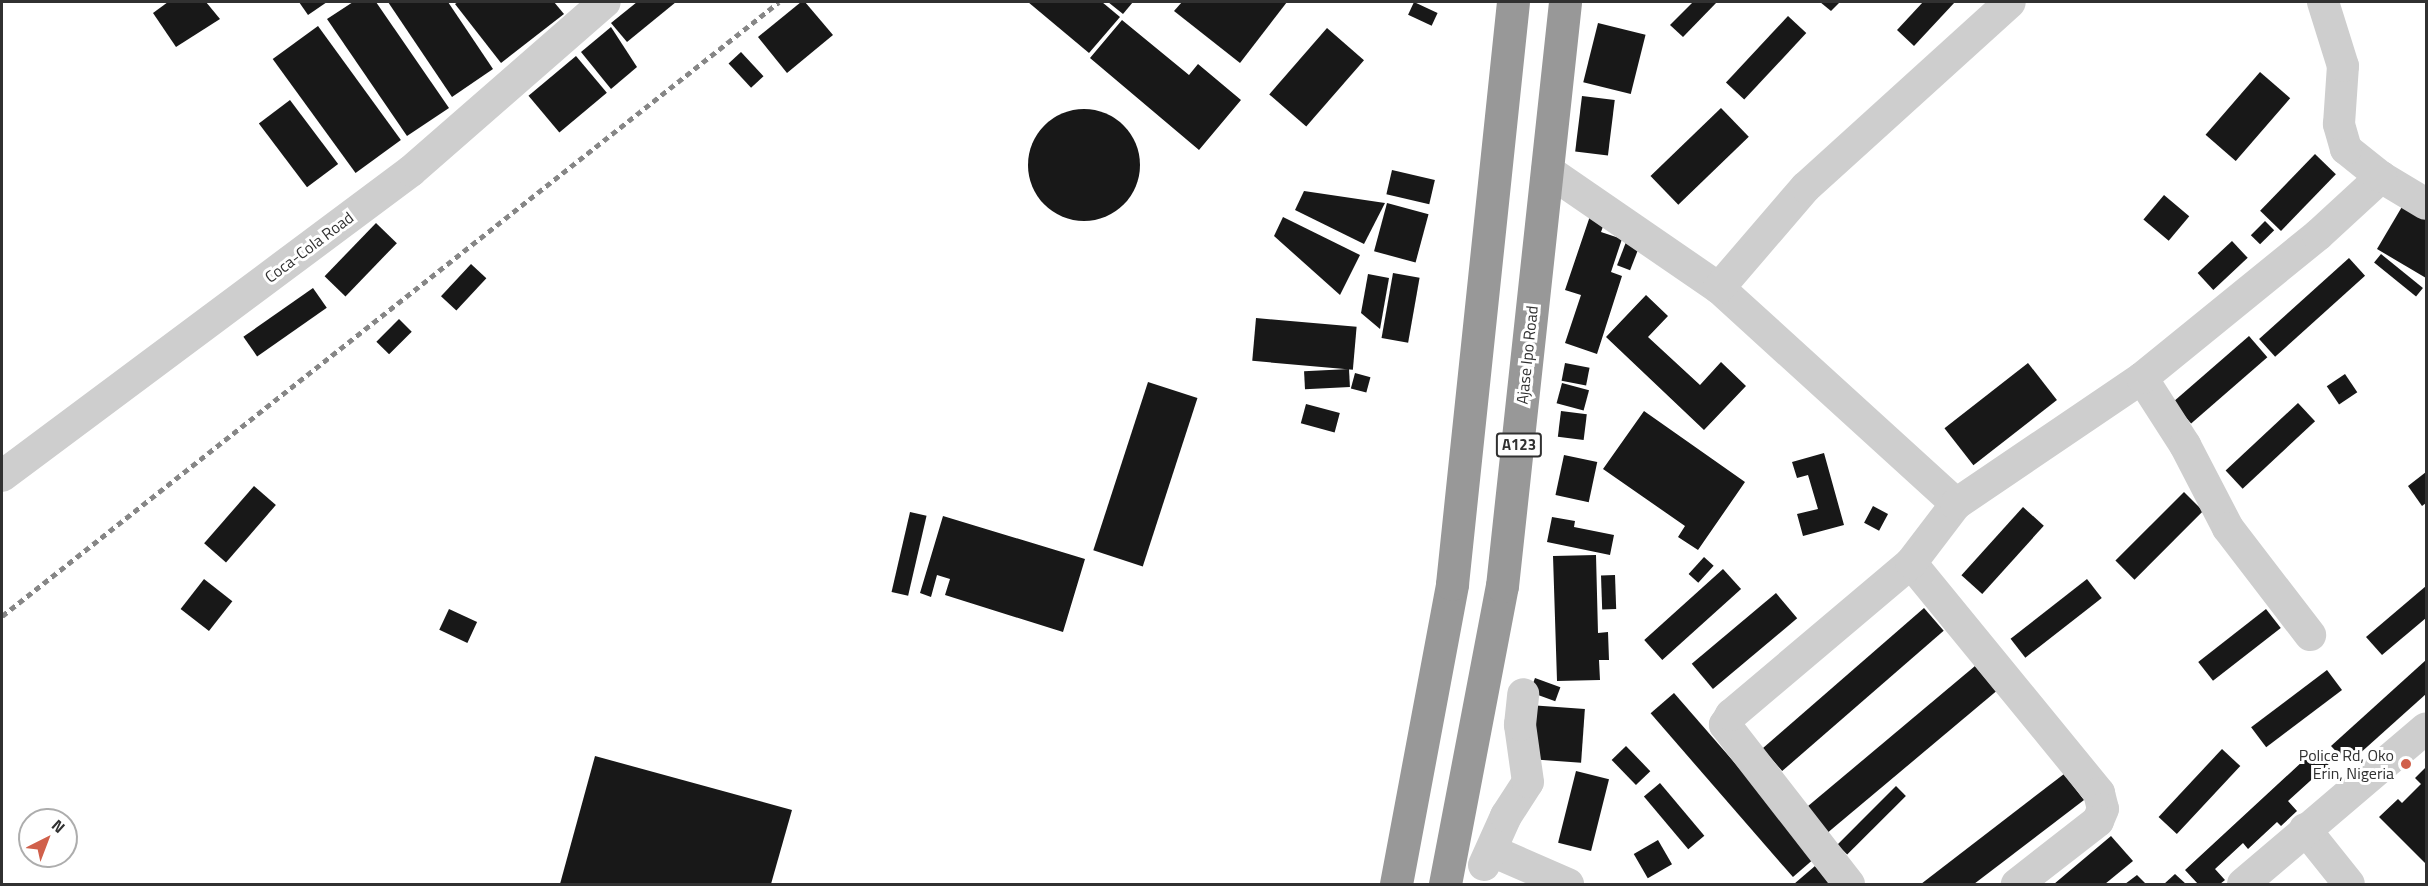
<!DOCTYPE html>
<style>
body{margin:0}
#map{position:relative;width:2428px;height:886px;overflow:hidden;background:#fff;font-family:"Titillium Web",sans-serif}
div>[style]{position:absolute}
.building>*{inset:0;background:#181818;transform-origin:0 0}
.round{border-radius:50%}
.minor>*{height:32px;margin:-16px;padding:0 16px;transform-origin:16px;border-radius:16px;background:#cecece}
.highway>*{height:33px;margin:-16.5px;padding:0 16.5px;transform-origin:16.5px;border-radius:16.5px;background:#989898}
.rail>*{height:4.5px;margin-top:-2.25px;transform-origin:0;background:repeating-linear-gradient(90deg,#868686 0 6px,transparent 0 10.5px)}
.dots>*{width:16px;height:16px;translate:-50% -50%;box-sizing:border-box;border:3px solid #fff;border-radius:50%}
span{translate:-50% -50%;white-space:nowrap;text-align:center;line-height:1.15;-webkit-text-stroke:6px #fff;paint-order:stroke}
.shield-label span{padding:2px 4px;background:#fff;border:2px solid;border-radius:4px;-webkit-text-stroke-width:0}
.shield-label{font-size:15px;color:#313131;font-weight:700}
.street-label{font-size:16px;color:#313131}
.poi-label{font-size:16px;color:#313131}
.right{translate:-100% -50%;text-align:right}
.frame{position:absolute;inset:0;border:3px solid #313131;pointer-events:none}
.north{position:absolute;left:18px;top:808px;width:60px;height:60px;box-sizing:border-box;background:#fff;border:2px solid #adadad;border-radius:50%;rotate:42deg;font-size:16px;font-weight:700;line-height:24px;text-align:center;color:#313131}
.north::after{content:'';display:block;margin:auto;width:21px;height:27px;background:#d0604b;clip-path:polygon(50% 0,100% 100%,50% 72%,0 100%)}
</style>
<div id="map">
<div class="building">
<div style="clip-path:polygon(168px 2px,206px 2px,220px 19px,176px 47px,153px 13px)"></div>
<div style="clip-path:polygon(299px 2px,327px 2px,308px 15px)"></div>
<div style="clip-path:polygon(353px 2px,376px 2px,449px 108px,407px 136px,327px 19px)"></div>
<div style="clip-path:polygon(388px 2px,448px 2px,493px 69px,452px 97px)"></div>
<div style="clip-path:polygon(458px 2px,554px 2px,564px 14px,501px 63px,455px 4px)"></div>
<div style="clip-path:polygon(637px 2px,676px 2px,627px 42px,611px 23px)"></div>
<div style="clip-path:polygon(801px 2px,805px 2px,833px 35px,787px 73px,758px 37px)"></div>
<div style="clip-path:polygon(1028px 2px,1102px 2px,1120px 17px,1089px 53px)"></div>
<div style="clip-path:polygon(1108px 2px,1133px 2px,1123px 14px)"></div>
<div style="clip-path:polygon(1182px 2px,1287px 2px,1240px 63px,1174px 11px)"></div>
<div style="left:1414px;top:2px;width:26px;height:14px;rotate:25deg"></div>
<div style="clip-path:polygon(1693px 2px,1717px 2px,1683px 37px,1670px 25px)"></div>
<div style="clip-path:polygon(1820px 2px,1840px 2px,1831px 11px)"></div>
<div style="clip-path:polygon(1923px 2px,1955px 2px,1914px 46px,1897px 30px)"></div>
<div style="left:1788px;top:16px;width:25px;height:91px;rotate:43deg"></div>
<div style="clip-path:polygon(1122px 20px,1189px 75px,1198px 64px,1241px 100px,1199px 150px,1090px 58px)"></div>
<div style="left:1598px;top:23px;width:49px;height:61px;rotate:14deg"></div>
<div style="left:318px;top:26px;width:141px;height:56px;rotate:54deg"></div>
<div style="clip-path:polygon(611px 27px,637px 67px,611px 89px,581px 52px)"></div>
<div style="left:1327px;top:28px;width:49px;height:88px;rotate:41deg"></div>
<div style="left:741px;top:52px;width:33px;height:17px;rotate:47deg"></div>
<div style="left:576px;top:56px;width:48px;height:62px;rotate:50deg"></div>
<div style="left:2260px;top:72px;width:40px;height:83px;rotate:41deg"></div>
<div style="left:1582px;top:96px;width:33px;height:56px;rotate:7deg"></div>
<div style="left:290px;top:100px;width:80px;height:39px;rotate:53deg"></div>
<div style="left:1721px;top:108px;width:40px;height:98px;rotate:46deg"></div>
<div class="round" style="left:1028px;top:109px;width:112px;height:112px"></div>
<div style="left:2315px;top:154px;width:29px;height:79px;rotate:44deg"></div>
<div style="left:1392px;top:170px;width:44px;height:25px;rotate:13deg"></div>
<div style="clip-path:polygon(1304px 191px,1385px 203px,1364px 244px,1295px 210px)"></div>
<div style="left:2164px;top:195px;width:33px;height:32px;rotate:40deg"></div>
<div style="left:1387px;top:203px;width:43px;height:50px;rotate:15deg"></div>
<div style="clip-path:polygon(2403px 205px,2426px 219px,2426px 278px,2377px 249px)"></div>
<div style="clip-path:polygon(1590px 216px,1605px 221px,1601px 232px,1622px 239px,1611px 272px,1622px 276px,1597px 354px,1565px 343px,1581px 295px,1565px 290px)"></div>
<div style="clip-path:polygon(1283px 217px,1360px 255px,1340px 295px,1274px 236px)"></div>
<div style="left:2265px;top:221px;width:13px;height:20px;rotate:45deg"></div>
<div style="left:376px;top:223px;width:29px;height:74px;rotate:44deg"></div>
<div style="left:2232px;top:241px;width:23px;height:47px;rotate:47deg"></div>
<div style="left:1626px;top:242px;width:14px;height:25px;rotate:21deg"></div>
<div style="left:2381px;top:254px;width:54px;height:11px;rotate:39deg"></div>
<div style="left:2349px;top:258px;width:24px;height:121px;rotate:48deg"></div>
<div style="left:471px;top:264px;width:21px;height:44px;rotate:43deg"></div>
<div style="left:1393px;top:273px;width:27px;height:66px;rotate:10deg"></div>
<div style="clip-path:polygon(1368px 274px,1389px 278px,1380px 329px,1361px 313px)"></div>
<div style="left:313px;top:288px;width:24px;height:85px;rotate:55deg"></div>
<div style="clip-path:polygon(1646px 295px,1668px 316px,1648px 337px,1700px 385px,1721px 362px,1746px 386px,1704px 430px,1606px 337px)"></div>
<div style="left:1256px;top:318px;width:101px;height:43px;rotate:5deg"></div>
<div style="left:399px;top:319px;width:18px;height:32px;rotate:45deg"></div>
<div style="left:2249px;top:336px;width:28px;height:101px;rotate:49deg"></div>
<div style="left:1565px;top:363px;width:25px;height:18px;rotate:11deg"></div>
<div style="left:2028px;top:363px;width:47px;height:106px;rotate:52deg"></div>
<div style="left:1349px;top:369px;width:18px;height:45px;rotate:87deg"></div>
<div style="left:1355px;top:373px;width:16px;height:16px;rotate:15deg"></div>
<div style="left:2345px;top:374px;width:22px;height:22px;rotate:56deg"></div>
<div style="left:1148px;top:382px;width:52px;height:177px;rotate:18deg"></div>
<div style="left:1562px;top:383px;width:28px;height:21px;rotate:15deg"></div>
<div style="left:2298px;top:403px;width:25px;height:99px;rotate:47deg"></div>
<div style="left:1306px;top:404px;width:35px;height:20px;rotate:15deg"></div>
<div style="left:1561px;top:411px;width:26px;height:26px;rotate:7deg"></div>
<div style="clip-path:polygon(1644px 411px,1745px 482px,1698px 550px,1678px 537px,1685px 526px,1603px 469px)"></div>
<div style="clip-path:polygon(1824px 453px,1844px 525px,1803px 536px,1797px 514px,1818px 509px,1808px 475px,1797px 478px,1792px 462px)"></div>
<div style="left:1564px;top:455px;width:34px;height:41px;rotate:12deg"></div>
<div style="clip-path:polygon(2426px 472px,2426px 503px,2422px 506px,2408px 486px)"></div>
<div style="left:254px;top:486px;width:29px;height:76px;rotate:41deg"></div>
<div style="left:2184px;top:492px;width:27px;height:97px;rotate:45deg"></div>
<div style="left:1873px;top:506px;width:17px;height:19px;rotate:28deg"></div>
<div style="left:2023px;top:507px;width:28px;height:92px;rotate:42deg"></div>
<div style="left:910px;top:512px;width:17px;height:82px;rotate:13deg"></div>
<div style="clip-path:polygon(943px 516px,1085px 559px,1063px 632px,945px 595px,950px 579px,937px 575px,931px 597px,920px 593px)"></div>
<div style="clip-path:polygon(1552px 517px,1575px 521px,1574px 527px,1614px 535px,1610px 555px,1547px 542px)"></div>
<div style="clip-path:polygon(1596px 555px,1598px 633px,1608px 632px,1609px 660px,1599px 660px,1600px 680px,1557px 681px,1553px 556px)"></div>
<div style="left:1704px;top:557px;width:13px;height:23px;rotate:42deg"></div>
<div style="left:1723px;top:569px;width:27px;height:106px;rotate:48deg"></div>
<div style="left:1615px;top:575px;width:34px;height:14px;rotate:88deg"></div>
<div style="left:204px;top:579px;width:36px;height:38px;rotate:38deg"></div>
<div style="left:2087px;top:579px;width:24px;height:97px;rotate:52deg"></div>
<div style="clip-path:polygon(2426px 586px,2426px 618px,2382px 655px,2366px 637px)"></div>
<div style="left:1776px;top:593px;width:33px;height:110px;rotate:50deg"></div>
<div style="left:1924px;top:608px;width:30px;height:214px;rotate:49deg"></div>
<div style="left:449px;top:609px;width:31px;height:23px;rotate:25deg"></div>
<div style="left:2266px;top:609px;width:24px;height:86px;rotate:52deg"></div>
<div style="clip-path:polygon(2426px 660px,2426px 694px,2348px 764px,2331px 746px)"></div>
<div style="left:1975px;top:666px;width:33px;height:221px;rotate:50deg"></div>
<div style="left:2327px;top:670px;width:25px;height:95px;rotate:53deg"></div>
<div style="left:1535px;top:678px;width:27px;height:15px;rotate:20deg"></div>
<div style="left:1674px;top:693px;width:217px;height:31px;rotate:49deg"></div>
<div style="left:1529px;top:705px;width:56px;height:54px;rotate:4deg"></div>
<div style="left:1626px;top:746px;width:35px;height:20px;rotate:46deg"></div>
<div style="clip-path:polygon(2317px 748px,2331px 762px,2288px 801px,2297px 811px,2281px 826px,2277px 822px,2248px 849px,2243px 843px,2215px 869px,2225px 880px,2220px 884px,2198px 884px,2185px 870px)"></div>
<div style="left:2222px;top:749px;width:25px;height:93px;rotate:43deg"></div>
<div style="clip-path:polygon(595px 756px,792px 810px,771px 884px,560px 884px)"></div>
<div style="clip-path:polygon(2426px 767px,2426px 864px,2379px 817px,2398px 799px,2402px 803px,2421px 784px,2415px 778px)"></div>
<div style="left:1576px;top:771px;width:34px;height:74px;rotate:14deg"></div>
<div style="clip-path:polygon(2064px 774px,2084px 800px,1974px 884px,1921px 884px)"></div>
<div style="left:1660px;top:783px;width:69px;height:21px;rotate:50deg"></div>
<div style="left:1896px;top:786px;width:14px;height:83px;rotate:45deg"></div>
<div style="clip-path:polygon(2111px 836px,2133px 861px,2105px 884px,2054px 884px)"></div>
<div style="left:1658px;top:840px;width:28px;height:28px;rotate:60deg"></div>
<div style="clip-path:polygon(1815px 866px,1830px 884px,1794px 884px)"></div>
<div style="clip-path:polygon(2175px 874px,2186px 884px,2164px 884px)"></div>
<div style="clip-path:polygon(2137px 875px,2146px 884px,2125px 884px)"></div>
</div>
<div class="minor">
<div style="left:1547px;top:170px;width:209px;rotate:34.5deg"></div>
<div style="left:1719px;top:288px;width:321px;rotate:42.3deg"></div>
<div style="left:2381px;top:177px;width:52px;rotate:31deg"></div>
<div style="left:1719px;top:288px;width:133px;rotate:-49.3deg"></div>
<div style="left:1806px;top:187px;width:275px;rotate:-42.2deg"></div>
<div style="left:2142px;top:378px;width:80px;rotate:57.3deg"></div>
<div style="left:2185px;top:445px;width:93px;rotate:62.6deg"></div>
<div style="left:2228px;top:528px;width:135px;rotate:52.5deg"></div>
<div style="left:2px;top:476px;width:510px;rotate:-36.71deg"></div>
<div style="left:411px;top:171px;width:257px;rotate:-41.1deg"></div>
<div style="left:1911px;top:563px;width:297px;rotate:50.7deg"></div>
<div style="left:2099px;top:793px;width:16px;rotate:76deg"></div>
<div style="left:2103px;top:809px;width:13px;rotate:113deg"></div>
<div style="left:2098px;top:821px;width:103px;rotate:142.1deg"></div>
<div style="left:2305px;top:829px;width:70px;rotate:51.3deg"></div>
<div style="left:1492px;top:851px;width:83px;rotate:23.5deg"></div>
<div style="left:1484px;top:865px;width:54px;rotate:-65.8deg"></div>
<div style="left:1506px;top:816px;width:40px;rotate:-57.1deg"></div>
<div style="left:1528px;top:782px;width:58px;rotate:-98deg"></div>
<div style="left:1520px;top:725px;width:31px;rotate:-84deg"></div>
<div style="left:1849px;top:884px;width:202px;rotate:-127.9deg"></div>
<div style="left:1725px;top:725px;width:12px;rotate:-59deg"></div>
<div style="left:1731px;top:715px;width:236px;rotate:-40.2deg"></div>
<div style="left:1911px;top:563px;width:74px;rotate:-52.7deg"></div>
<div style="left:1956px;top:504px;width:225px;rotate:-34.1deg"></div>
<div style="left:2142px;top:378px;width:227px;rotate:-39.1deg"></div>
<div style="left:2318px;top:235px;width:86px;rotate:-42.6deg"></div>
<div style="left:2381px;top:177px;width:45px;rotate:-141.3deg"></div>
<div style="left:2346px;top:149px;width:26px;rotate:-106deg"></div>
<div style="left:2339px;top:124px;width:58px;rotate:-86.1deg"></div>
<div style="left:2343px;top:66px;width:67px;rotate:-107.4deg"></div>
<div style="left:2243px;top:884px;width:240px;rotate:-40.4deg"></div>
</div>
<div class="highway">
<div style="left:1396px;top:884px;width:305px;rotate:-79.4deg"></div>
<div style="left:1452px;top:584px;width:585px;rotate:-84.02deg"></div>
<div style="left:1445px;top:884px;width:303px;rotate:-79.2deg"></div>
<div style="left:1502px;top:586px;width:587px;rotate:-83.84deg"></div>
</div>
<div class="rail">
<div style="left:2px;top:616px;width:990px;rotate:-38.32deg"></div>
</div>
<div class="dots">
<div style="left:2406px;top:764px;background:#d0604b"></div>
</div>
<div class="shield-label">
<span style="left:1519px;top:445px">A123</span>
</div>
<div class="street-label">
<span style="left:309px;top:247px;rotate:-37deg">Coca-Cola Road</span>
<span style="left:1527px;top:355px;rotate:-84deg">Ajase Ipo Road</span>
</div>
<div class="poi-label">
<span class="right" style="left:2394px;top:764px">Police Rd, Oko<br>Erin, Nigeria</span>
</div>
<div class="frame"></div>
<div class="north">N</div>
</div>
